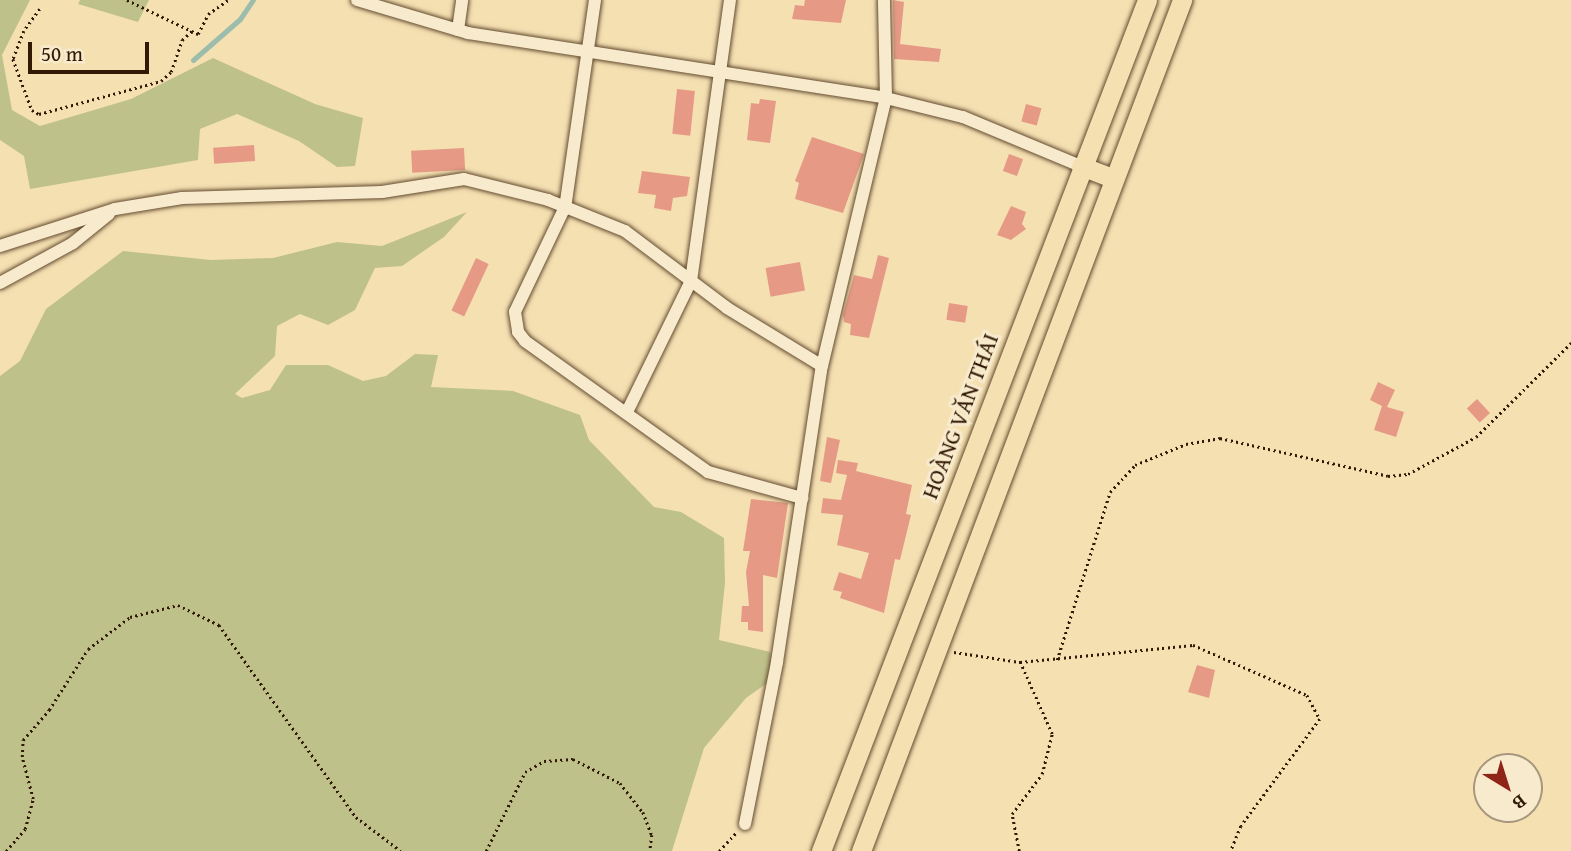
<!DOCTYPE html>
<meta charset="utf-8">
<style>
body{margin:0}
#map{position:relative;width:1571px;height:851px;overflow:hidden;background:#f5e0b2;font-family:"Gentium Book Plus",serif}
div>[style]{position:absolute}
.green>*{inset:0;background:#bfc18a}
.stream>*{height:5px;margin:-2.5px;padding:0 2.5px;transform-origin:2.5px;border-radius:2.5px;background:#9cbdab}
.building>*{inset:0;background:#e69a86;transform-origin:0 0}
.path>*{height:2.5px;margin-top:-1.25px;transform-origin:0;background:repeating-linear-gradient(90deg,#321905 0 2px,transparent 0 5.5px)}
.roads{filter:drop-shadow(0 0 2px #634b30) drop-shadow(0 0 2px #634b30)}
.minor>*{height:12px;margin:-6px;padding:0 6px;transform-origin:6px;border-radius:6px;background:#f8ebcd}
.primary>*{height:19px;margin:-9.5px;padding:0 9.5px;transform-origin:9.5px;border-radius:9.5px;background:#f5e0b2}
span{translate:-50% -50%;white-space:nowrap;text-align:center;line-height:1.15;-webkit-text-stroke:6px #f8ebcd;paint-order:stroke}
.street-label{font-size:23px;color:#321905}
.north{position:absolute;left:1473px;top:753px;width:70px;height:70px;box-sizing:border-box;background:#f8ebcd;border:2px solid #a9977d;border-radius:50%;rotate:142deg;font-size:19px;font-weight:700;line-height:28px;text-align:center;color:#321905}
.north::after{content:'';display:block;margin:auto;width:24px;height:32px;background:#8f2418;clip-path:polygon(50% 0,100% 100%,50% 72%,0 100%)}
.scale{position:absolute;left:28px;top:42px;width:121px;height:32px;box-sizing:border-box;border:4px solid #321905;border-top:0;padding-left:9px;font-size:21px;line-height:24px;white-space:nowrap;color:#321905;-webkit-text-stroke:5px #f8ebcd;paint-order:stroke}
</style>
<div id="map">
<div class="green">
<div style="clip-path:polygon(0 0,30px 0,2px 55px,12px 110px,40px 126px,131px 99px,213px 58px,315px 104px,363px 118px,355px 166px,337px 167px,299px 141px,237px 114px,200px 129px,198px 160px,30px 189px,24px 156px,0 140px)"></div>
<div style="clip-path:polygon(80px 0,149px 0,138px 22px,78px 4px)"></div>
<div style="clip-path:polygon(467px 212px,444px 237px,402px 266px,375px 268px,355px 310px,328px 325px,300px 314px,277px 326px,275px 356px,235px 394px,242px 398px,270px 390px,286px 365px,328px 365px,363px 381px,386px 376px,415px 354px,438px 355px,431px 387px,513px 391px,580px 415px,589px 440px,654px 507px,681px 512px,724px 538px,725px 583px,719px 640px,770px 652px,773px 679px,746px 698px,704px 748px,672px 851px,0 851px,0 376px,20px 361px,46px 309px,123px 251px,211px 260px,273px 258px,337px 242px,382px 246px)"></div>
</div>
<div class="stream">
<div style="left:193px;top:60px;width:62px;rotate:-41.1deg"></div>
<div style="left:240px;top:19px;width:23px;rotate:-56deg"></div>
</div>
<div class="building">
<div style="clip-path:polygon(805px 0,846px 0,841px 23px,792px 19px,795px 5px,804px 6px)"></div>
<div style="clip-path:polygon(893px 0,904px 2px,900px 44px,941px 49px,939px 62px,894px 59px)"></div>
<div style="left:677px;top:89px;width:18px;height:45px;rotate:6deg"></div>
<div style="clip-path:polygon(760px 99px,776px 101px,770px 143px,747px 140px,751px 103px,759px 104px)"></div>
<div style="left:1026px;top:104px;width:16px;height:18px;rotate:15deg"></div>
<div style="clip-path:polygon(812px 137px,864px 154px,843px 213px,795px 199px,799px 183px,795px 181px)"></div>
<div style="left:254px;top:145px;width:16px;height:41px;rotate:86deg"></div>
<div style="left:464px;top:148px;width:22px;height:53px;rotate:87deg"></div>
<div style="left:1009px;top:154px;width:15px;height:18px;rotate:20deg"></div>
<div style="clip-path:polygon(642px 171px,690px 177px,687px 196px,673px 198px,671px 211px,654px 208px,656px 195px,638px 193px)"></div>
<div style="clip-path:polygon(1011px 206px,1026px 212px,1022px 224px,1026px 229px,1011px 240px,997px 235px)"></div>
<div style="clip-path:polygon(878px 255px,889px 258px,869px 338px,850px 335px,851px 324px,844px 322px,843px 315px,854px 275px,872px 279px)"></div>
<div style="left:476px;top:258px;width:14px;height:58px;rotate:25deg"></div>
<div style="left:800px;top:262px;width:29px;height:35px;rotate:80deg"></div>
<div style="left:949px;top:303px;width:19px;height:17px;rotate:9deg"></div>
<div style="clip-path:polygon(1378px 382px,1395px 390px,1387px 407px,1404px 412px,1396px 437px,1374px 430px,1382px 406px,1370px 400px)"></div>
<div style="left:1477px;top:399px;width:19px;height:14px;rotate:47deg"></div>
<div style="clip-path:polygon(827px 437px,840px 440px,831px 483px,820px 481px)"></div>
<div style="clip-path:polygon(838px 460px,858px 463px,856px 471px,912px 485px,906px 514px,911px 515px,900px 560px,895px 559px,884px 613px,840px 598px,842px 592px,833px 590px,839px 572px,861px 579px,869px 553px,837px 545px,843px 515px,821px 513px,823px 498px,841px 500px,847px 475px,836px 473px)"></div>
<div style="clip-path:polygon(751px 499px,788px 503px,777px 578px,763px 575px,763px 632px,748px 630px,748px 622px,741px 622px,742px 606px,749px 606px,746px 572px,750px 551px,743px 551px)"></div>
<div style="clip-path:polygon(1197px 665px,1215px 670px,1209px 698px,1188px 692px)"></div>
</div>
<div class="path">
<div style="left:127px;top:0;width:79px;rotate:25.6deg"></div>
<div style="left:198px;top:34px;width:22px;rotate:-63deg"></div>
<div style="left:208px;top:14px;width:24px;rotate:-35deg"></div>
<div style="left:40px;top:9px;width:27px;rotate:126deg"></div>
<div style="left:24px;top:31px;width:30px;rotate:111deg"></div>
<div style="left:13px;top:59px;width:54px;rotate:69.6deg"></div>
<div style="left:32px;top:110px;width:8px;rotate:30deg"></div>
<div style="left:39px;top:114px;width:126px;rotate:-15.1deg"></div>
<div style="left:161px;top:81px;width:13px;rotate:-42deg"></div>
<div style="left:171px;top:72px;width:34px;rotate:-71deg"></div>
<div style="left:182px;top:40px;width:13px;rotate:-42deg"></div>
<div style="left:954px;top:652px;width:67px;rotate:8.6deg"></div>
<div style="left:1020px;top:662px;width:174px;rotate:-5.6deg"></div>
<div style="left:1193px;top:645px;width:124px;rotate:23.7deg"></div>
<div style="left:1307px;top:695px;width:27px;rotate:62deg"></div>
<div style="left:1320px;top:719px;width:133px;rotate:126.4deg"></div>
<div style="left:1241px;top:826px;width:27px;rotate:112deg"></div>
<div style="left:1057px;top:660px;width:176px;rotate:-72.5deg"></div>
<div style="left:1110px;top:492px;width:37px;rotate:-47deg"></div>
<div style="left:1135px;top:465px;width:55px;rotate:-22.4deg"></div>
<div style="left:1186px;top:444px;width:35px;rotate:-10deg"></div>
<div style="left:1220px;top:438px;width:172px;rotate:12.7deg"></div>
<div style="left:1388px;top:476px;width:20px;rotate:-6deg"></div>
<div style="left:1408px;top:474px;width:77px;rotate:-28.6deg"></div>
<div style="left:1476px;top:437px;width:134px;rotate:-44.7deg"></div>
<div style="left:6px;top:851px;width:29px;rotate:-49deg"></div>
<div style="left:25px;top:829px;width:31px;rotate:-75deg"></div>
<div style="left:33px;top:799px;width:43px;rotate:-104.7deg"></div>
<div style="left:22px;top:757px;width:17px;rotate:-87deg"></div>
<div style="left:23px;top:740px;width:40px;rotate:-49deg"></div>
<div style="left:49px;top:710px;width:72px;rotate:-57.4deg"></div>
<div style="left:88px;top:649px;width:53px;rotate:-37.3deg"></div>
<div style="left:130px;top:617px;width:49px;rotate:-14deg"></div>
<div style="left:178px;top:605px;width:46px;rotate:26deg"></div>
<div style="left:219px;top:625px;width:236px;rotate:54.5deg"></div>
<div style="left:356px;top:817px;width:56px;rotate:37.1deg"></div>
<div style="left:486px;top:851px;width:88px;rotate:-63.7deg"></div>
<div style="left:525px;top:772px;width:22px;rotate:-30deg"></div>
<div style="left:544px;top:761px;width:29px;rotate:-4deg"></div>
<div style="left:573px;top:759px;width:53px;rotate:27.1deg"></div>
<div style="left:620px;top:783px;width:37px;rotate:52deg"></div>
<div style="left:643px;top:812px;width:25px;rotate:69deg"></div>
<div style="left:652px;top:835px;width:16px;rotate:97deg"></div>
<div style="left:719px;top:851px;width:25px;rotate:-47deg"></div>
<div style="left:1019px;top:851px;width:38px;rotate:-101deg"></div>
<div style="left:1012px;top:814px;width:50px;rotate:-53.1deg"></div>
<div style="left:1042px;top:774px;width:41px;rotate:-76deg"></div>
<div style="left:1052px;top:734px;width:79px;rotate:-114deg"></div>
</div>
<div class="roads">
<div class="minor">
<div style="left:357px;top:0;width:116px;rotate:16.6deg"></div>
<div style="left:468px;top:33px;width:423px;rotate:8.8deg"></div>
<div style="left:886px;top:98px;width:79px;rotate:13.9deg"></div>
<div style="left:963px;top:117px;width:128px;rotate:22.6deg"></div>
<div style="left:595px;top:0;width:209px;rotate:98.2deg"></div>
<div style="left:565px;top:207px;width:116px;rotate:115.5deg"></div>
<div style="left:515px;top:312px;width:20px;rotate:81deg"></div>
<div style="left:518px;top:332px;width:11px;rotate:52deg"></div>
<div style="left:525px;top:341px;width:225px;rotate:35.6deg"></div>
<div style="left:708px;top:472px;width:98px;rotate:15.5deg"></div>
<div style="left:458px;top:30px;width:30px;rotate:-82deg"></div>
<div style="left:0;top:246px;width:121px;rotate:-17.8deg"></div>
<div style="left:115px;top:209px;width:68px;rotate:-9.3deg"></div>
<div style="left:182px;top:198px;width:200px;rotate:-1.7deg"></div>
<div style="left:382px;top:192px;width:83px;rotate:-9deg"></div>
<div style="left:464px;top:179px;width:87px;rotate:14deg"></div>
<div style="left:548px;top:200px;width:83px;rotate:21.9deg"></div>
<div style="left:625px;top:231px;width:128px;rotate:37deg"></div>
<div style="left:727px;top:308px;width:111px;rotate:31.4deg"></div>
<div style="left:0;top:283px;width:83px;rotate:-28.7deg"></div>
<div style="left:73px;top:243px;width:46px;rotate:-38.9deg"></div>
<div style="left:627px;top:412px;width:146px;rotate:-64deg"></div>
<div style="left:691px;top:281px;width:284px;rotate:-82.1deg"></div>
<div style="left:745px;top:824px;width:165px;rotate:-78.8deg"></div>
<div style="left:777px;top:662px;width:299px;rotate:-81.4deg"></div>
<div style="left:822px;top:366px;width:276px;rotate:-76.6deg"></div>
<div style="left:886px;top:98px;width:98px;rotate:-91.2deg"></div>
</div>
<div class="primary">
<div style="left:1081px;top:166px;width:34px;rotate:21deg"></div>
<div style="left:821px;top:851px;width:911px;rotate:-69.04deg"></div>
<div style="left:861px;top:851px;width:910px;rotate:-69.33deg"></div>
</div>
</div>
<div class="street-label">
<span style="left:960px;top:416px;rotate:-69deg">HOÀNG VĂN THÁI</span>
</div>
<div class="north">B</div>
<div class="scale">50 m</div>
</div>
